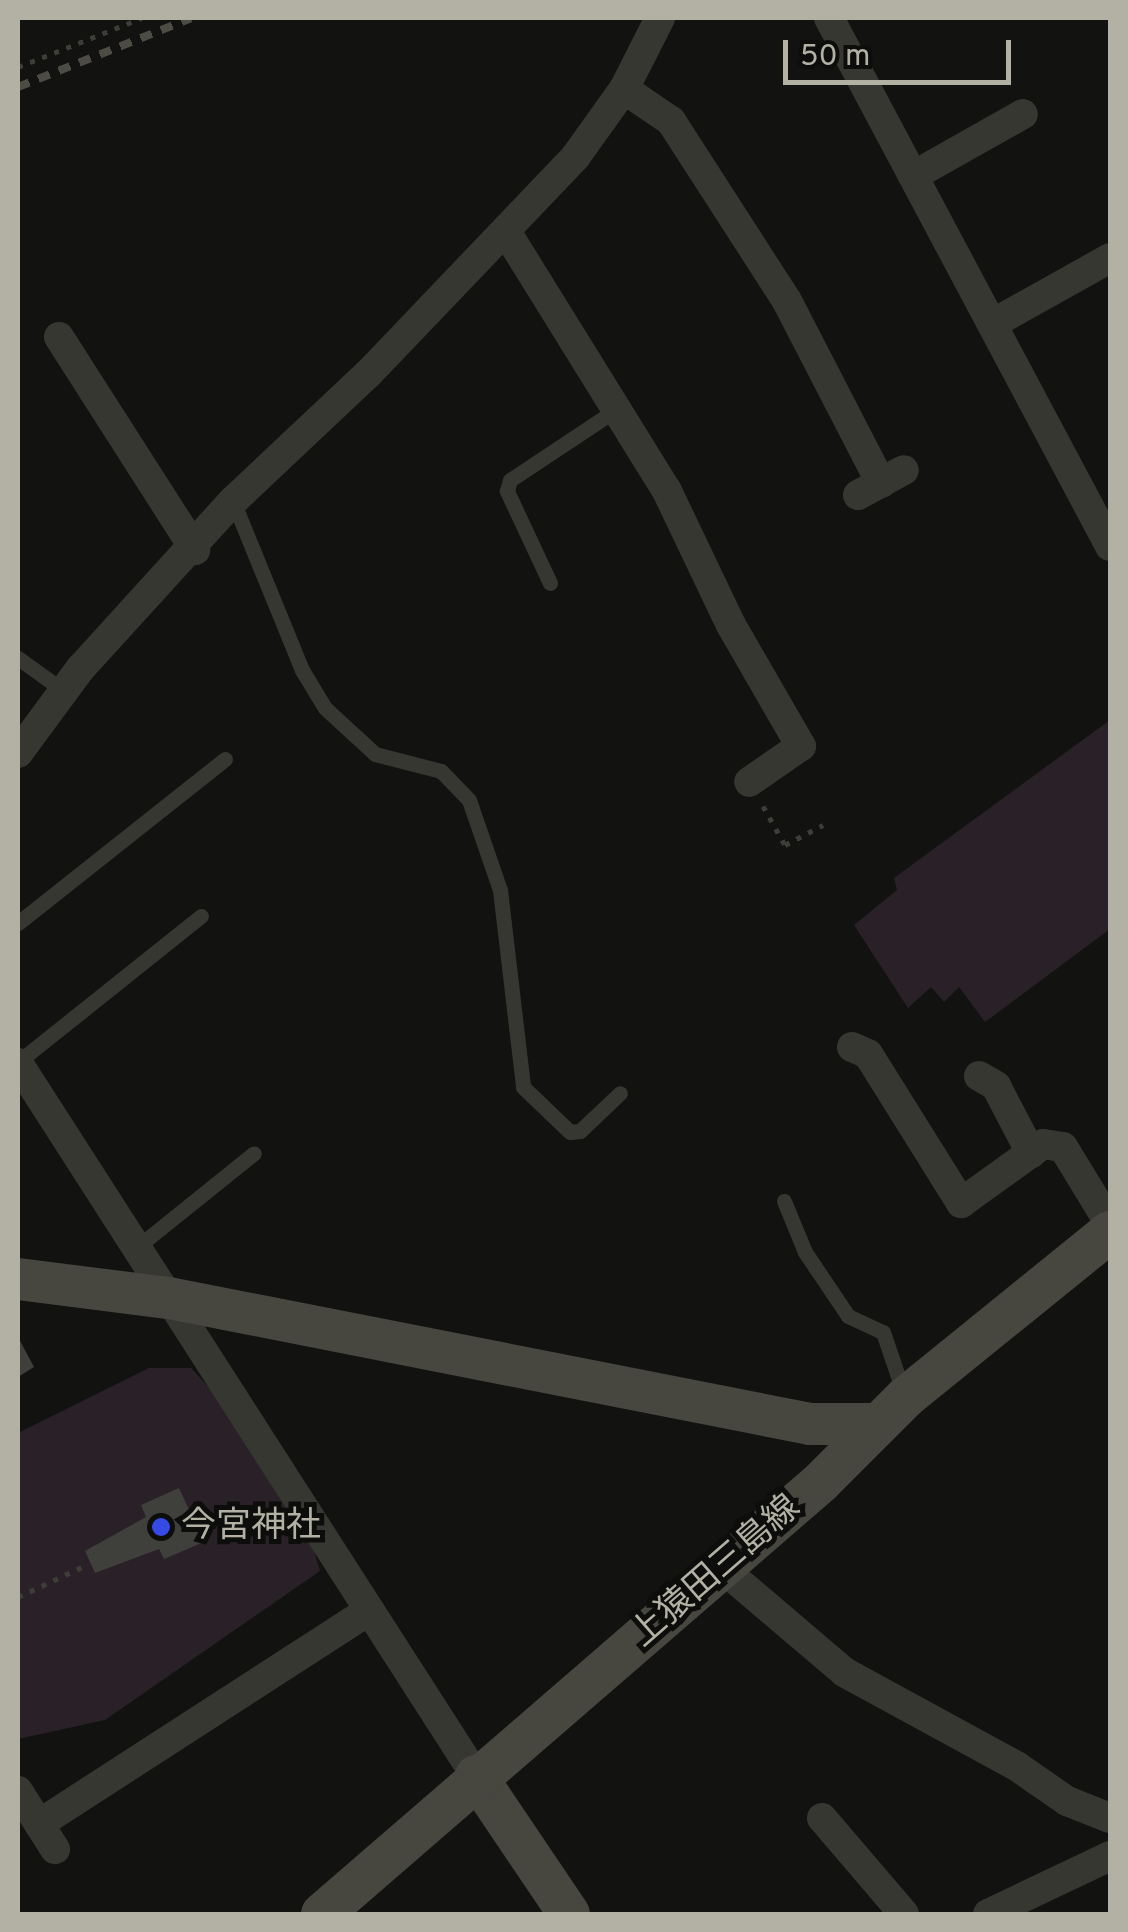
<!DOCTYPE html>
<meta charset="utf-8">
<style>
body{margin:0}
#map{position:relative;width:1128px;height:1932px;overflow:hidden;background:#121211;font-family:Overpass,"Noto Sans JP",sans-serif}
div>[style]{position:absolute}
.green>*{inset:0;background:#292127}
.building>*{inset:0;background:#3f3f3b}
.path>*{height:5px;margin-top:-2.5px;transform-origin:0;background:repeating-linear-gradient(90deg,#3e3d38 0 5px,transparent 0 13px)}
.lane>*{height:15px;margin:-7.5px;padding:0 7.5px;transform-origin:7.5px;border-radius:7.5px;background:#373732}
.street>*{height:30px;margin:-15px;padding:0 15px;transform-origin:15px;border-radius:15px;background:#373732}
.secondary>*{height:42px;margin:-21px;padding:0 21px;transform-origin:21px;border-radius:21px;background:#474740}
.rail>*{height:8px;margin-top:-4px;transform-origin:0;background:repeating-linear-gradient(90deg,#4c4c45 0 12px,transparent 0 22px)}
.dots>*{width:28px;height:28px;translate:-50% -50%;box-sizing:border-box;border:5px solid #0d0d0c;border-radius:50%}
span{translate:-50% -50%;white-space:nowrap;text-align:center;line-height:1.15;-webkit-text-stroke:10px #0d0d0c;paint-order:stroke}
.poi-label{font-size:35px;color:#b2b1a3}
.left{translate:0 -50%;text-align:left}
.street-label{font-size:35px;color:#b2b1a3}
.frame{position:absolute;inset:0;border:20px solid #b2b1a3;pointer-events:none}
.scale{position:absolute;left:783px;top:40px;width:228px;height:45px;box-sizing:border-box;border:5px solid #b2b1a3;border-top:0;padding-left:12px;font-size:30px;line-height:35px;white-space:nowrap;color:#b2b1a3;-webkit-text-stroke:8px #0d0d0c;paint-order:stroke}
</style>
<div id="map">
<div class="green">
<div style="clip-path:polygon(1110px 720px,1110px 929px,985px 1022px,959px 987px,944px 1002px,931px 987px,908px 1008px,854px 925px,897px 890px,894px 878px)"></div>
<div style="clip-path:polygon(149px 1368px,191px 1368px,241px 1422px,308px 1530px,320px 1571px,105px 1720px,18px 1739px,18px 1433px)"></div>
</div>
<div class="building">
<div style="clip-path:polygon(18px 1337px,34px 1367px,18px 1377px)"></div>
<div style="clip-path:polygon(179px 1488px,204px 1542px,164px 1559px,159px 1549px,95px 1573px,85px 1551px,146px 1517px,141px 1505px)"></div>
</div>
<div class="path">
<div style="left:18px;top:67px;width:133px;rotate:-21.6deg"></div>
<div style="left:763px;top:806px;width:45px;rotate:60.6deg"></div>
<div style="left:785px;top:845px;width:43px;rotate:-27.8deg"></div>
<div style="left:18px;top:1597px;width:71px;rotate:-25.1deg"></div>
</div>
<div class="lane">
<div style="left:233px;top:501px;width:183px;rotate:67.8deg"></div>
<div style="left:302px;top:670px;width:44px;rotate:58.8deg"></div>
<div style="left:325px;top:708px;width:68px;rotate:42.6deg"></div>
<div style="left:375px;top:754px;width:68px;rotate:14.4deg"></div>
<div style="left:441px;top:771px;width:40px;rotate:46deg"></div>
<div style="left:469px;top:800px;width:95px;rotate:71deg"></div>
<div style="left:500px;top:890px;width:198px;rotate:83.3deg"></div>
<div style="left:523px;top:1087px;width:65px;rotate:43.8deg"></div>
<div style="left:570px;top:1132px;width:10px;rotate:-6deg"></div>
<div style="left:580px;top:1131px;width:55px;rotate:-43.5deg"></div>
<div style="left:550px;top:583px;width:102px;rotate:-115.1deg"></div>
<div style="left:507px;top:491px;width:11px;rotate:-75deg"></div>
<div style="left:510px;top:480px;width:128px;rotate:-33.6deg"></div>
<div style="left:18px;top:658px;width:57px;rotate:35.7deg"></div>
<div style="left:18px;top:923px;width:264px;rotate:-38.4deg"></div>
<div style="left:18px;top:1062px;width:234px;rotate:-38.6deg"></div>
<div style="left:784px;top:1201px;width:55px;rotate:67.6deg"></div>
<div style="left:805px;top:1252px;width:77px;rotate:56.1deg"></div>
<div style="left:848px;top:1316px;width:38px;rotate:25deg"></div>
<div style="left:883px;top:1332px;width:65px;rotate:71.3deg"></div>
<div style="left:136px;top:1248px;width:151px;rotate:-38.8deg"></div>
</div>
<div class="street">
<div style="left:829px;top:18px;width:598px;rotate:61.98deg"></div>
<div style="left:624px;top:89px;width:57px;rotate:34.2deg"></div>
<div style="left:671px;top:121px;width:214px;rotate:57.2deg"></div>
<div style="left:787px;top:301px;width:205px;rotate:62.7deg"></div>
<div style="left:913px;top:176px;width:126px;rotate:-29.4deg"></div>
<div style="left:507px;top:233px;width:304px;rotate:58.2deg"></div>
<div style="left:667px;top:491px;width:148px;rotate:64.5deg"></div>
<div style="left:731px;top:625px;width:140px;rotate:60deg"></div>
<div style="left:801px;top:746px;width:63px;rotate:145.3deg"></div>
<div style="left:992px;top:324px;width:135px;rotate:-29.2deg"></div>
<div style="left:59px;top:337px;width:253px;rotate:57.4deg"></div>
<div style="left:858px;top:495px;width:52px;rotate:-28.5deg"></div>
<div style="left:18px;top:753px;width:104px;rotate:-53.6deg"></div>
<div style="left:80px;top:669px;width:227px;rotate:-47.7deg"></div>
<div style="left:233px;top:501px;width:185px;rotate:-43.3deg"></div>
<div style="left:368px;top:374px;width:301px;rotate:-46.3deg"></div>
<div style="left:576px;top:156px;width:82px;rotate:-54.4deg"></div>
<div style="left:624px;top:89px;width:80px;rotate:-63.1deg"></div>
<div style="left:852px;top:1047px;width:17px;rotate:24deg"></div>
<div style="left:868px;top:1054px;width:176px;rotate:58deg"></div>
<div style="left:961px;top:1203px;width:101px;rotate:-35.7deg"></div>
<div style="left:1043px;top:1144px;width:20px;rotate:9deg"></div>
<div style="left:1063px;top:1147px;width:90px;rotate:58.6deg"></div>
<div style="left:18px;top:1063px;width:847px;rotate:57.29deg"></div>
<div style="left:979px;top:1076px;width:20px;rotate:30deg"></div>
<div style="left:996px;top:1086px;width:76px;rotate:62.4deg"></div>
<div style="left:722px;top:1568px;width:160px;rotate:40.4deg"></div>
<div style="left:844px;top:1672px;width:198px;rotate:28.6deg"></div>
<div style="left:1018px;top:1767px;width:60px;rotate:34.8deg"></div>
<div style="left:1067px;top:1801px;width:46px;rotate:21.6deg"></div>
<div style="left:18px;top:1791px;width:69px;rotate:57.5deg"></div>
<div style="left:822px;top:1818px;width:126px;rotate:49.5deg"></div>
<div style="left:39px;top:1824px;width:392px;rotate:-32.9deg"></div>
<div style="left:988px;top:1914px;width:135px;rotate:-25.4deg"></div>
</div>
<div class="secondary">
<div style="left:18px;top:1279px;width:152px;rotate:7.2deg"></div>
<div style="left:169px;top:1298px;width:653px;rotate:11.12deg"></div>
<div style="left:810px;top:1424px;width:68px"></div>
<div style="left:476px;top:1776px;width:166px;rotate:56deg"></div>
<div style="left:322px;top:1914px;width:660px;rotate:-40.88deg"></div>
<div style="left:821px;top:1482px;width:120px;rotate:-45deg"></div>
<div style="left:906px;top:1397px;width:262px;rotate:-39deg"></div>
</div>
<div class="rail">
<div style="left:18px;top:87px;width:186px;rotate:-21.7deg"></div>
</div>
<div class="dots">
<div style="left:161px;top:1527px;background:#364be5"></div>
</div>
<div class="poi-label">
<span class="left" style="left:181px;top:1527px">今宮神社</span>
</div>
<div class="street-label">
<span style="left:716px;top:1572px;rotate:-41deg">上猿田三島線</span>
</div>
<div class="frame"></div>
<div class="scale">50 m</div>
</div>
